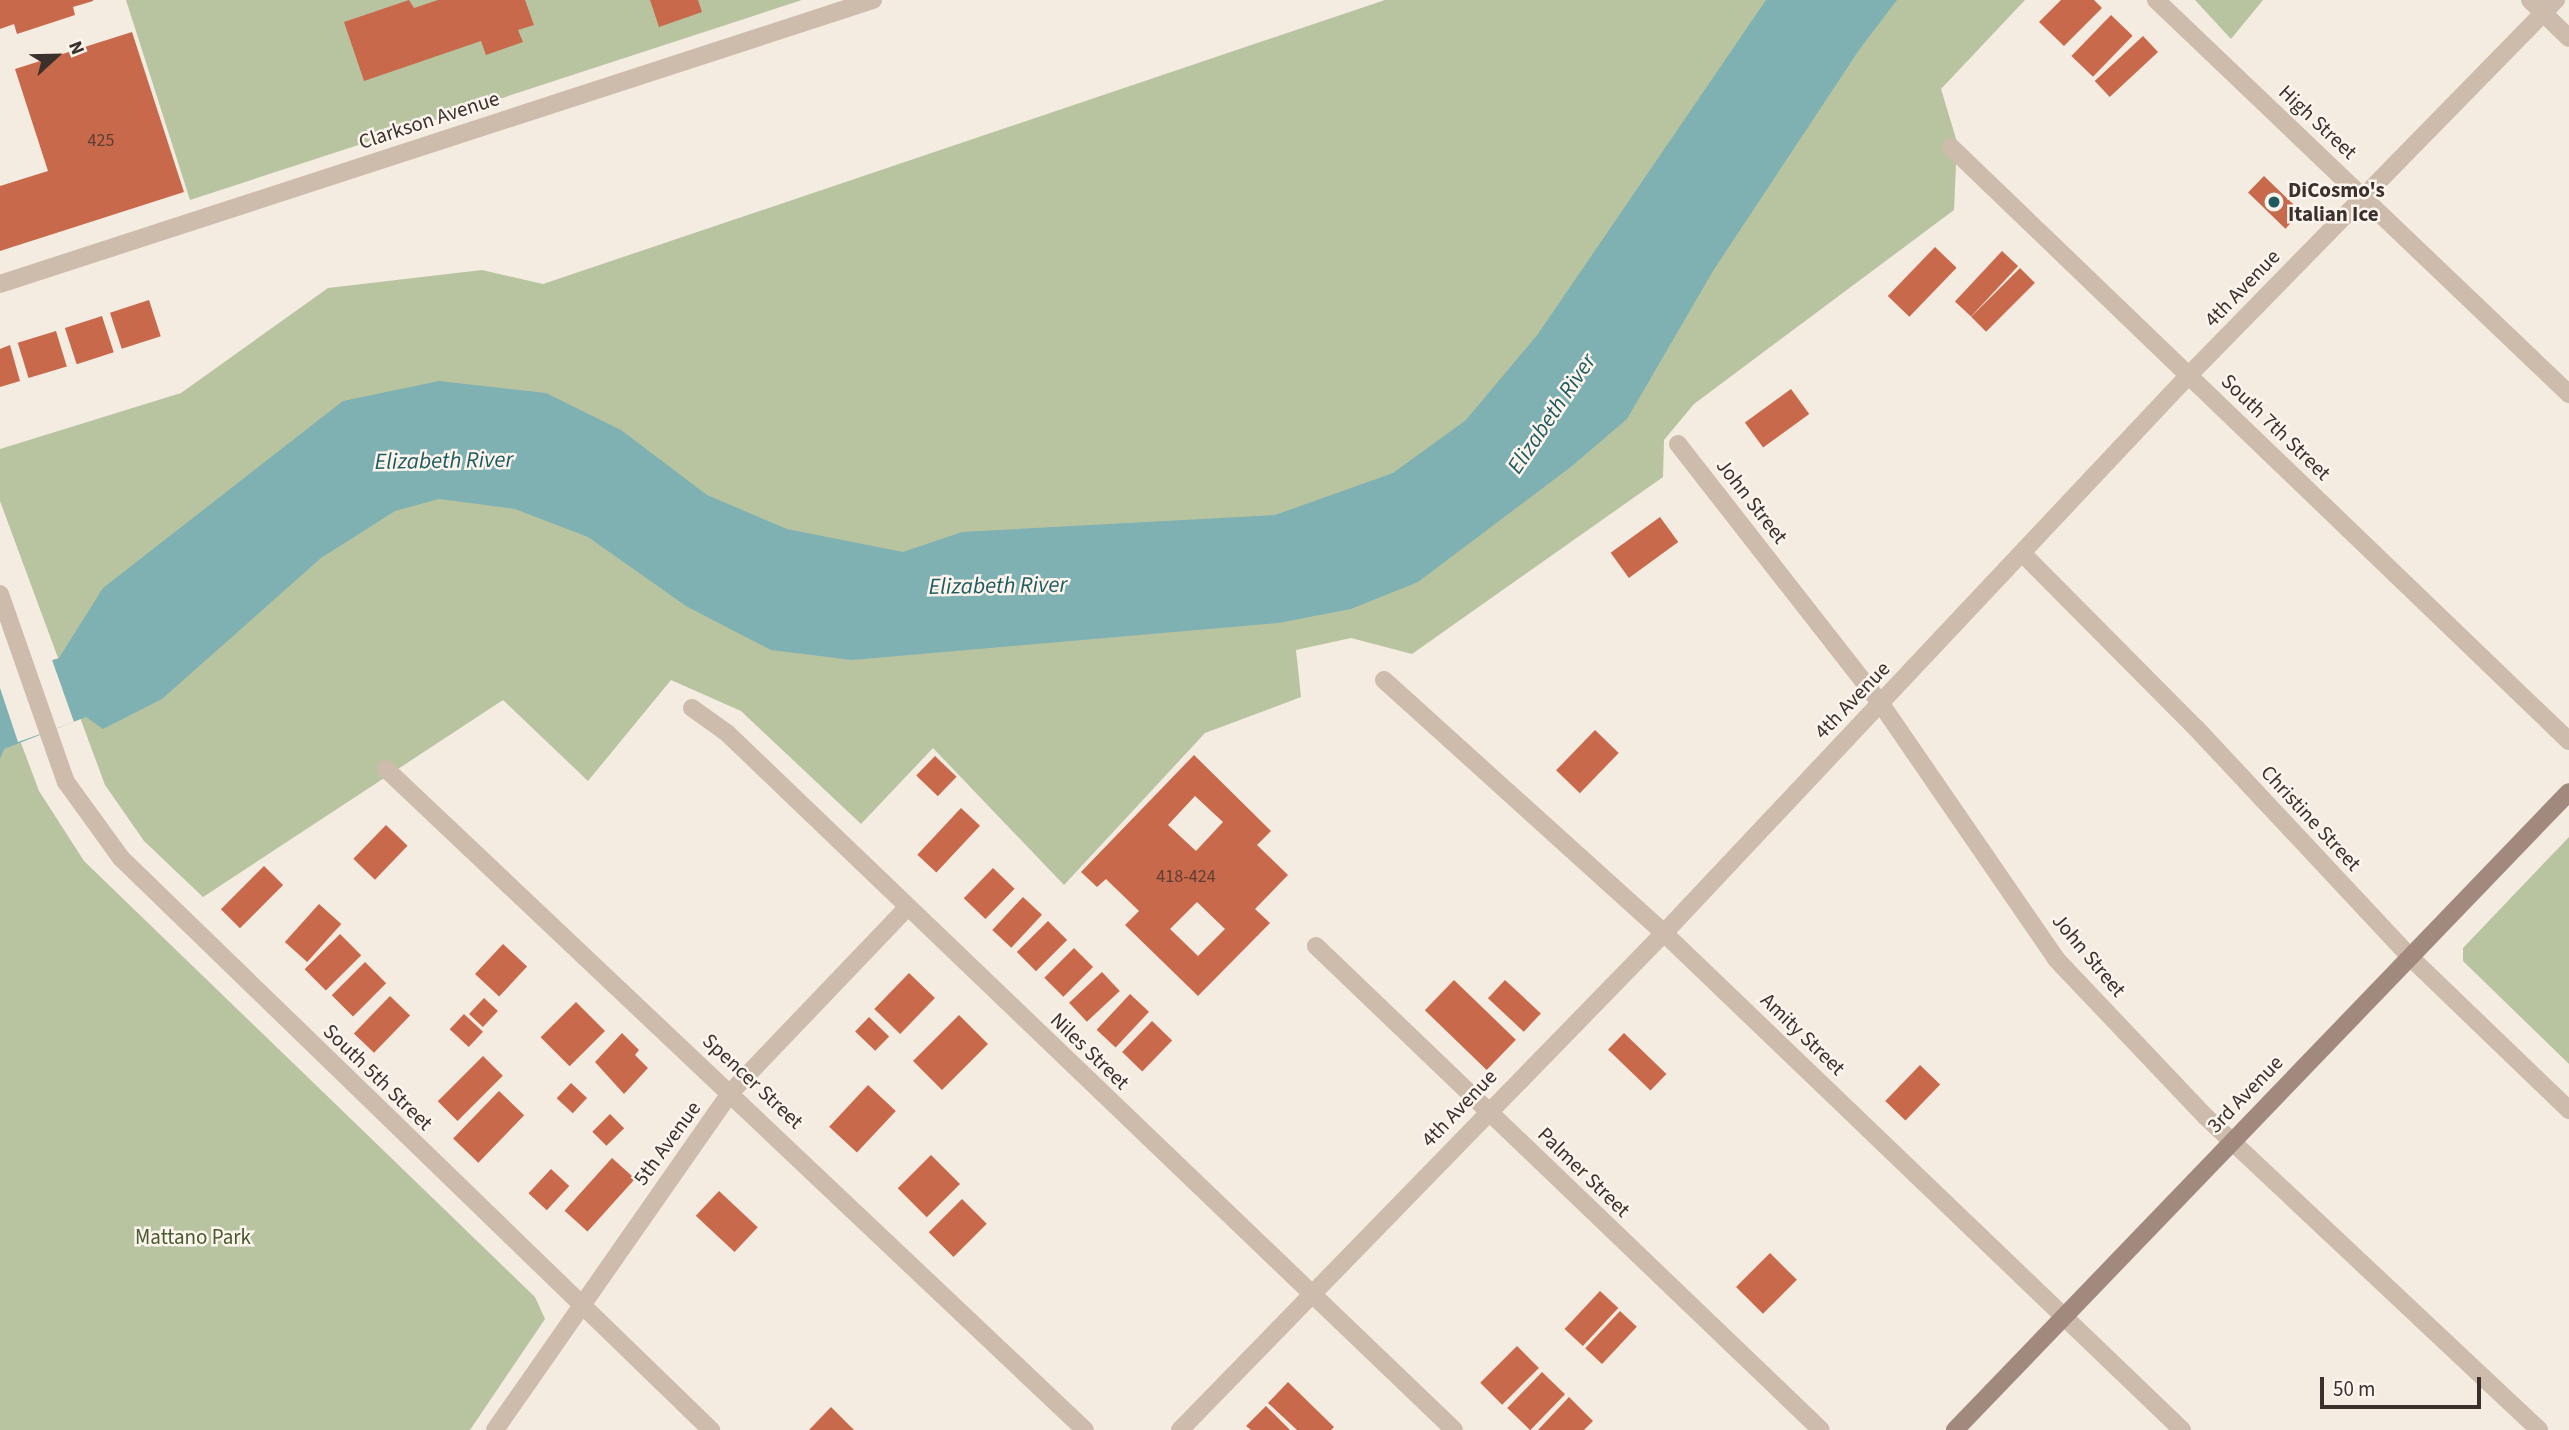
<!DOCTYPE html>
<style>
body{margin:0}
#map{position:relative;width:2569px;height:1430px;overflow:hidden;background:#f4ebe1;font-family:"Source Sans 3",sans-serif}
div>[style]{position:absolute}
.green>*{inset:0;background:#b8c4a0}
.water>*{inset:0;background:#7fb0b2}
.pier>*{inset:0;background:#f4ebe1}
.building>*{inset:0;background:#c8694b;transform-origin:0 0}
.street>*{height:18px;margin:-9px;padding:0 9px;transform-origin:9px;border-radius:9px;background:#cdbbac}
.secondary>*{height:18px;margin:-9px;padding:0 9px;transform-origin:9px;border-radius:9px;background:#a18a7d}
.dots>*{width:19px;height:19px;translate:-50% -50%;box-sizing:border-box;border:4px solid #fbf5ee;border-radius:50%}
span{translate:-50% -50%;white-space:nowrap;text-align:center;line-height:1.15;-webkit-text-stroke:5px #fbf5ee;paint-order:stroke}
.number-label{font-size:18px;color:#5e3e33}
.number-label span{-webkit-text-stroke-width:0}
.street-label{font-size:21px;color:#3b302b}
.poi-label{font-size:21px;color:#3b302b;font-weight:700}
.left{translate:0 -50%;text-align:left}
.park-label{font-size:21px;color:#4a5a2e}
.water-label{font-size:23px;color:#1f5a5e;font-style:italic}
.north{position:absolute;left:21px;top:21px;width:70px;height:70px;-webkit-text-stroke:5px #fbf5ee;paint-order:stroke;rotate:68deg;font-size:19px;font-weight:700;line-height:28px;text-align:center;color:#3b302b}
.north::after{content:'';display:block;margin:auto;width:24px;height:32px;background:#3b302b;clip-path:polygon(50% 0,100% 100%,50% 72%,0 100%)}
.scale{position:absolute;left:2320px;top:1377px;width:161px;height:32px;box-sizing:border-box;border:4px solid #3b302b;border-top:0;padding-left:9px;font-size:21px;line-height:24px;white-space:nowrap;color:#3b302b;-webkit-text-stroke:5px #fbf5ee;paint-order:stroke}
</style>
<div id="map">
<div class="green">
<div style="clip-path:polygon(126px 0,802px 0,190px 200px)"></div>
<div style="clip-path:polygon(1385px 0,2025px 0,1941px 89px,1957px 142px,1954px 210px,1694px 404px,1664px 440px,1663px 477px,1412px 654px,1351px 638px,1296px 650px,1301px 697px,1205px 733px,1064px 885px,933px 748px,861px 824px,741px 711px,671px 680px,588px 781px,503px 700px,203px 897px,144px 841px,105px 785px,0 501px,0 449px,181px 393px,328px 288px,482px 270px,543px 284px)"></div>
<div style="clip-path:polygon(2195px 0,2263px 0,2231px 39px)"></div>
<div style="clip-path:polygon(0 687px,39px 791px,84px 861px,535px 1297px,545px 1319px,470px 1430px,0 1430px)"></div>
<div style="clip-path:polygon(2569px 837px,2569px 1064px,2463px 961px,2463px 948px)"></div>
</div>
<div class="water">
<div style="clip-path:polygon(1766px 0,1897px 0,1859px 50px,1713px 271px,1627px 419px,1572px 466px,1418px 582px,1351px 609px,1278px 623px,852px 660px,771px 650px,686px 606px,588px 537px,515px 509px,439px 499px,395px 511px,321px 558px,162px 699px,103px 729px,86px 717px,4px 749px,0 759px,0 676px,59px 658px,103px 588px,343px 401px,439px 381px,546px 393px,621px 430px,707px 495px,787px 529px,903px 552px,962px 532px,1275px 515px,1393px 473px,1466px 420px,1538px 334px)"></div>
</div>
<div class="pier">
<div style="clip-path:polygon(51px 657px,74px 722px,18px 742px,0 688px,0 672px)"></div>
</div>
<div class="building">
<div style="clip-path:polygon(0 0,93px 0,93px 1px,73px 7px,75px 15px,17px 34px,14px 24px,0 29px)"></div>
<div style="clip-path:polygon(409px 0,414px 8px,438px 0,525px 0,534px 25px,518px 30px,523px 42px,486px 55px,481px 41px,364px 81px,344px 22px)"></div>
<div style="clip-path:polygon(650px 0,698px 0,702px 12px,659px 27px)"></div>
<div style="clip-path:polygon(2061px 0,2094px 0,2102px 8px,2064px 46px,2039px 22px)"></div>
<div style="left:2111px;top:15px;width:30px;height:57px;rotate:44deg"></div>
<div style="clip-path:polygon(132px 32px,184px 192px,0 251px,0 186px,48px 171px,15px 69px)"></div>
<div style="left:2143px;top:36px;width:22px;height:66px;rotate:47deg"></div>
<div style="left:2264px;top:176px;width:52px;height:23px;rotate:44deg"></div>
<div style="left:1935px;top:247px;width:30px;height:68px;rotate:44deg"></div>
<div style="left:2002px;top:251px;width:22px;height:69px;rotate:43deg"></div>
<div style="left:2020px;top:268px;width:21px;height:69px;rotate:45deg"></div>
<div style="left:149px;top:300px;width:38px;height:41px;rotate:72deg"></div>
<div style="left:102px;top:316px;width:38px;height:39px;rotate:72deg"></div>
<div style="left:56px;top:331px;width:37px;height:40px;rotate:73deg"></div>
<div style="clip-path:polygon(10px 345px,20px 381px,0 387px,0 349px)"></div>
<div style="left:1791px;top:389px;width:31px;height:57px;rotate:54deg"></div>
<div style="left:1660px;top:517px;width:31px;height:61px;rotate:54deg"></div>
<div style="left:1595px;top:730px;width:33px;height:56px;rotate:44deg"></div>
<div style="clip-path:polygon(evenodd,1194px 755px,1271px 831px,1257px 845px,1288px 875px,1255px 909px,1270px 923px,1198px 996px,1125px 925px,1139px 911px,1106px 879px,1097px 887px,1081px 872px,1194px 755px,1195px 796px,1223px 822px,1196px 851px,1168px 825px,1195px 796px,1194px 755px,1197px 902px,1225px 929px,1198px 956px,1170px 929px,1197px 902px)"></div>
<div style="left:935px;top:756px;width:30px;height:27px;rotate:44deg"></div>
<div style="left:961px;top:808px;width:26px;height:64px;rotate:43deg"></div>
<div style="left:386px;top:825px;width:30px;height:47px;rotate:44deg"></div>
<div style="left:264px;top:866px;width:27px;height:61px;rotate:45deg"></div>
<div style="left:993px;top:868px;width:30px;height:42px;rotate:44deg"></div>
<div style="left:1023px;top:897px;width:26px;height:45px;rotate:43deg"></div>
<div style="left:319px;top:904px;width:30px;height:51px;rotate:42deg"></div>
<div style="left:1048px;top:921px;width:27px;height:44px;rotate:45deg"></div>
<div style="left:340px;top:934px;width:30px;height:50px;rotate:45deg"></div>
<div style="left:503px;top:944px;width:33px;height:41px;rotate:43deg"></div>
<div style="left:1074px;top:948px;width:27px;height:42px;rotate:45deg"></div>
<div style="left:365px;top:962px;width:30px;height:47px;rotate:45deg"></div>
<div style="left:1102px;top:972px;width:26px;height:45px;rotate:47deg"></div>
<div style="left:909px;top:973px;width:36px;height:50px;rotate:44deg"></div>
<div style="left:1454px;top:980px;width:86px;height:42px;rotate:44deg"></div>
<div style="left:1505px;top:980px;width:49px;height:25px;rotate:43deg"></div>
<div style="left:1130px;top:994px;width:26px;height:49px;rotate:43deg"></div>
<div style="left:390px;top:996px;width:28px;height:52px;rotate:44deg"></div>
<div style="left:484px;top:998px;width:19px;height:22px;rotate:43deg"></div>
<div style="left:576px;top:1002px;width:41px;height:50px;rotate:45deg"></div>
<div style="left:464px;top:1014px;width:26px;height:21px;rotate:43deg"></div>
<div style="left:959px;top:1015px;width:41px;height:65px;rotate:45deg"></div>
<div style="left:869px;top:1017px;width:28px;height:20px;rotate:44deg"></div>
<div style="left:1152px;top:1021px;width:28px;height:43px;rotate:44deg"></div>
<div style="clip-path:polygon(622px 1033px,639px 1050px,635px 1055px,648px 1068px,624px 1094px,595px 1062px)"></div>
<div style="left:1624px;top:1033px;width:59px;height:23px;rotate:44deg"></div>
<div style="left:483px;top:1056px;width:28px;height:64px;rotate:45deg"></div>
<div style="left:1920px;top:1065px;width:28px;height:50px;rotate:44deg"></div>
<div style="left:571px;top:1083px;width:22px;height:21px;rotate:43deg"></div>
<div style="left:868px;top:1085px;width:38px;height:57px;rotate:43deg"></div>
<div style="left:499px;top:1091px;width:35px;height:66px;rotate:44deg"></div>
<div style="left:610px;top:1114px;width:20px;height:25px;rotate:45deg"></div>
<div style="left:931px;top:1155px;width:41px;height:47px;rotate:45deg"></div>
<div style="left:612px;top:1158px;width:31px;height:71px;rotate:42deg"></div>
<div style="left:551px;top:1169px;width:25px;height:33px;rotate:43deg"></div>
<div style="left:719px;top:1191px;width:53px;height:34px;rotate:43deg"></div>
<div style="left:962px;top:1199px;width:35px;height:47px;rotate:45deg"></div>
<div style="left:1770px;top:1253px;width:38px;height:48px;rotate:45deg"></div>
<div style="left:1600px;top:1291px;width:25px;height:52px;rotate:43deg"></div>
<div style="left:1620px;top:1311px;width:23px;height:51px;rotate:43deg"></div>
<div style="left:1517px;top:1346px;width:31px;height:52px;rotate:45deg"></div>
<div style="left:1542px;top:1372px;width:32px;height:50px;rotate:44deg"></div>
<div style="clip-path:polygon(1288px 1382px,1334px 1427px,1331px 1430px,1297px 1430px,1268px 1403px)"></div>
<div style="clip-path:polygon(1569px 1397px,1593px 1421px,1584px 1430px,1538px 1430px)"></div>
<div style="clip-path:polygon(1266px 1406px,1290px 1430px,1251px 1430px,1246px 1426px)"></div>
<div style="clip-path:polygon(831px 1407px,854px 1430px,809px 1430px)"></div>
</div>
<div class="street">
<div style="left:2156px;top:0;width:571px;rotate:43.65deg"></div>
<div style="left:2530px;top:0;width:54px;rotate:44.3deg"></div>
<div style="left:1951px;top:147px;width:857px;rotate:43.87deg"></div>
<div style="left:0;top:284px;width:918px;rotate:-18.02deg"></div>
<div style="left:1678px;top:444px;width:330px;rotate:52deg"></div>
<div style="left:1881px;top:704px;width:309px;rotate:55.5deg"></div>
<div style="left:2056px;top:959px;width:218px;rotate:46.5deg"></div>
<div style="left:2206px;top:1117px;width:457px;rotate:43.2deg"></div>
<div style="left:2022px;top:553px;width:247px;rotate:45.2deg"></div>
<div style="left:2196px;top:728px;width:313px;rotate:46.9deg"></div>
<div style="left:2410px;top:957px;width:221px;rotate:43.9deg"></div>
<div style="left:0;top:594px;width:199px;rotate:70.7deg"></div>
<div style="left:66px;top:782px;width:94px;rotate:54.1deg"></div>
<div style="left:121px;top:858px;width:822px;rotate:44.11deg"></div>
<div style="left:1384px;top:680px;width:377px;rotate:42.1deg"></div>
<div style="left:1664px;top:933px;width:718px;rotate:43.81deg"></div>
<div style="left:692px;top:708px;width:43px;rotate:35.5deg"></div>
<div style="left:727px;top:733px;width:1007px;rotate:43.79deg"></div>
<div style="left:386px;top:769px;width:962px;rotate:43.4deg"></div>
<div style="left:1316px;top:946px;width:699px;rotate:43.78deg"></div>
<div style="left:495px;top:1430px;width:412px;rotate:-55.1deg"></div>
<div style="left:731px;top:1092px;width:255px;rotate:-46.3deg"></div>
<div style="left:1180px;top:1430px;width:694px;rotate:-45.76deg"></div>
<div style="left:1664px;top:933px;width:766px;rotate:-46.75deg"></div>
<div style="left:2189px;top:375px;width:525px;rotate:-45.62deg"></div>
</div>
<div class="secondary">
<div style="left:1955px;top:1430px;width:885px;rotate:-46.1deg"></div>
</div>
<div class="dots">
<div style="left:2274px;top:202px;background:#1f5a5e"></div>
</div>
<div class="number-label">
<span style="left:101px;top:141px">425</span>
<span style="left:1186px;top:877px">418-424</span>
</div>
<div class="street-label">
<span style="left:429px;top:120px;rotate:-18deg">Clarkson Avenue</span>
<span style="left:2318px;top:122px;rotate:43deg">High Street</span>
<span style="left:2242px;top:288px;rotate:-46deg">4th Avenue</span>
<span style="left:2276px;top:427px;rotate:44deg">South 7th Street</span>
<span style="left:1752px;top:501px;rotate:52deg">John Street</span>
<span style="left:1852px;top:700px;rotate:-46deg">4th Avenue</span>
<span style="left:2311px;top:818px;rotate:47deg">Christine Street</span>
<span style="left:2089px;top:955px;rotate:50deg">John Street</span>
<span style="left:1803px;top:1034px;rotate:44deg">Amity Street</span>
<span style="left:1090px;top:1051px;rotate:44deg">Niles Street</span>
<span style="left:378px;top:1077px;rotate:44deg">South 5th Street</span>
<span style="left:753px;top:1081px;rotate:43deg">Spencer Street</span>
<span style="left:2245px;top:1094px;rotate:-46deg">3rd Avenue</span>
<span style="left:1459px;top:1108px;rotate:-46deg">4th Avenue</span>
<span style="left:667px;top:1143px;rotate:-54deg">5th Avenue</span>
<span style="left:1584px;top:1172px;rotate:44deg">Palmer Street</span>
</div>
<div class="poi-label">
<span class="left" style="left:2288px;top:202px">DiCosmo's<br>Italian Ice</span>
</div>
<div class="park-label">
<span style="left:193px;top:1237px">Mattano Park</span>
</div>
<div class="water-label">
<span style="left:1552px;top:414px;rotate:-56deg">Elizabeth River</span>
<span style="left:444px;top:461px;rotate:-1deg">Elizabeth River</span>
<span style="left:998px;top:586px;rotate:-1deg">Elizabeth River</span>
</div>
<div class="north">N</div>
<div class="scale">50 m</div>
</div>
